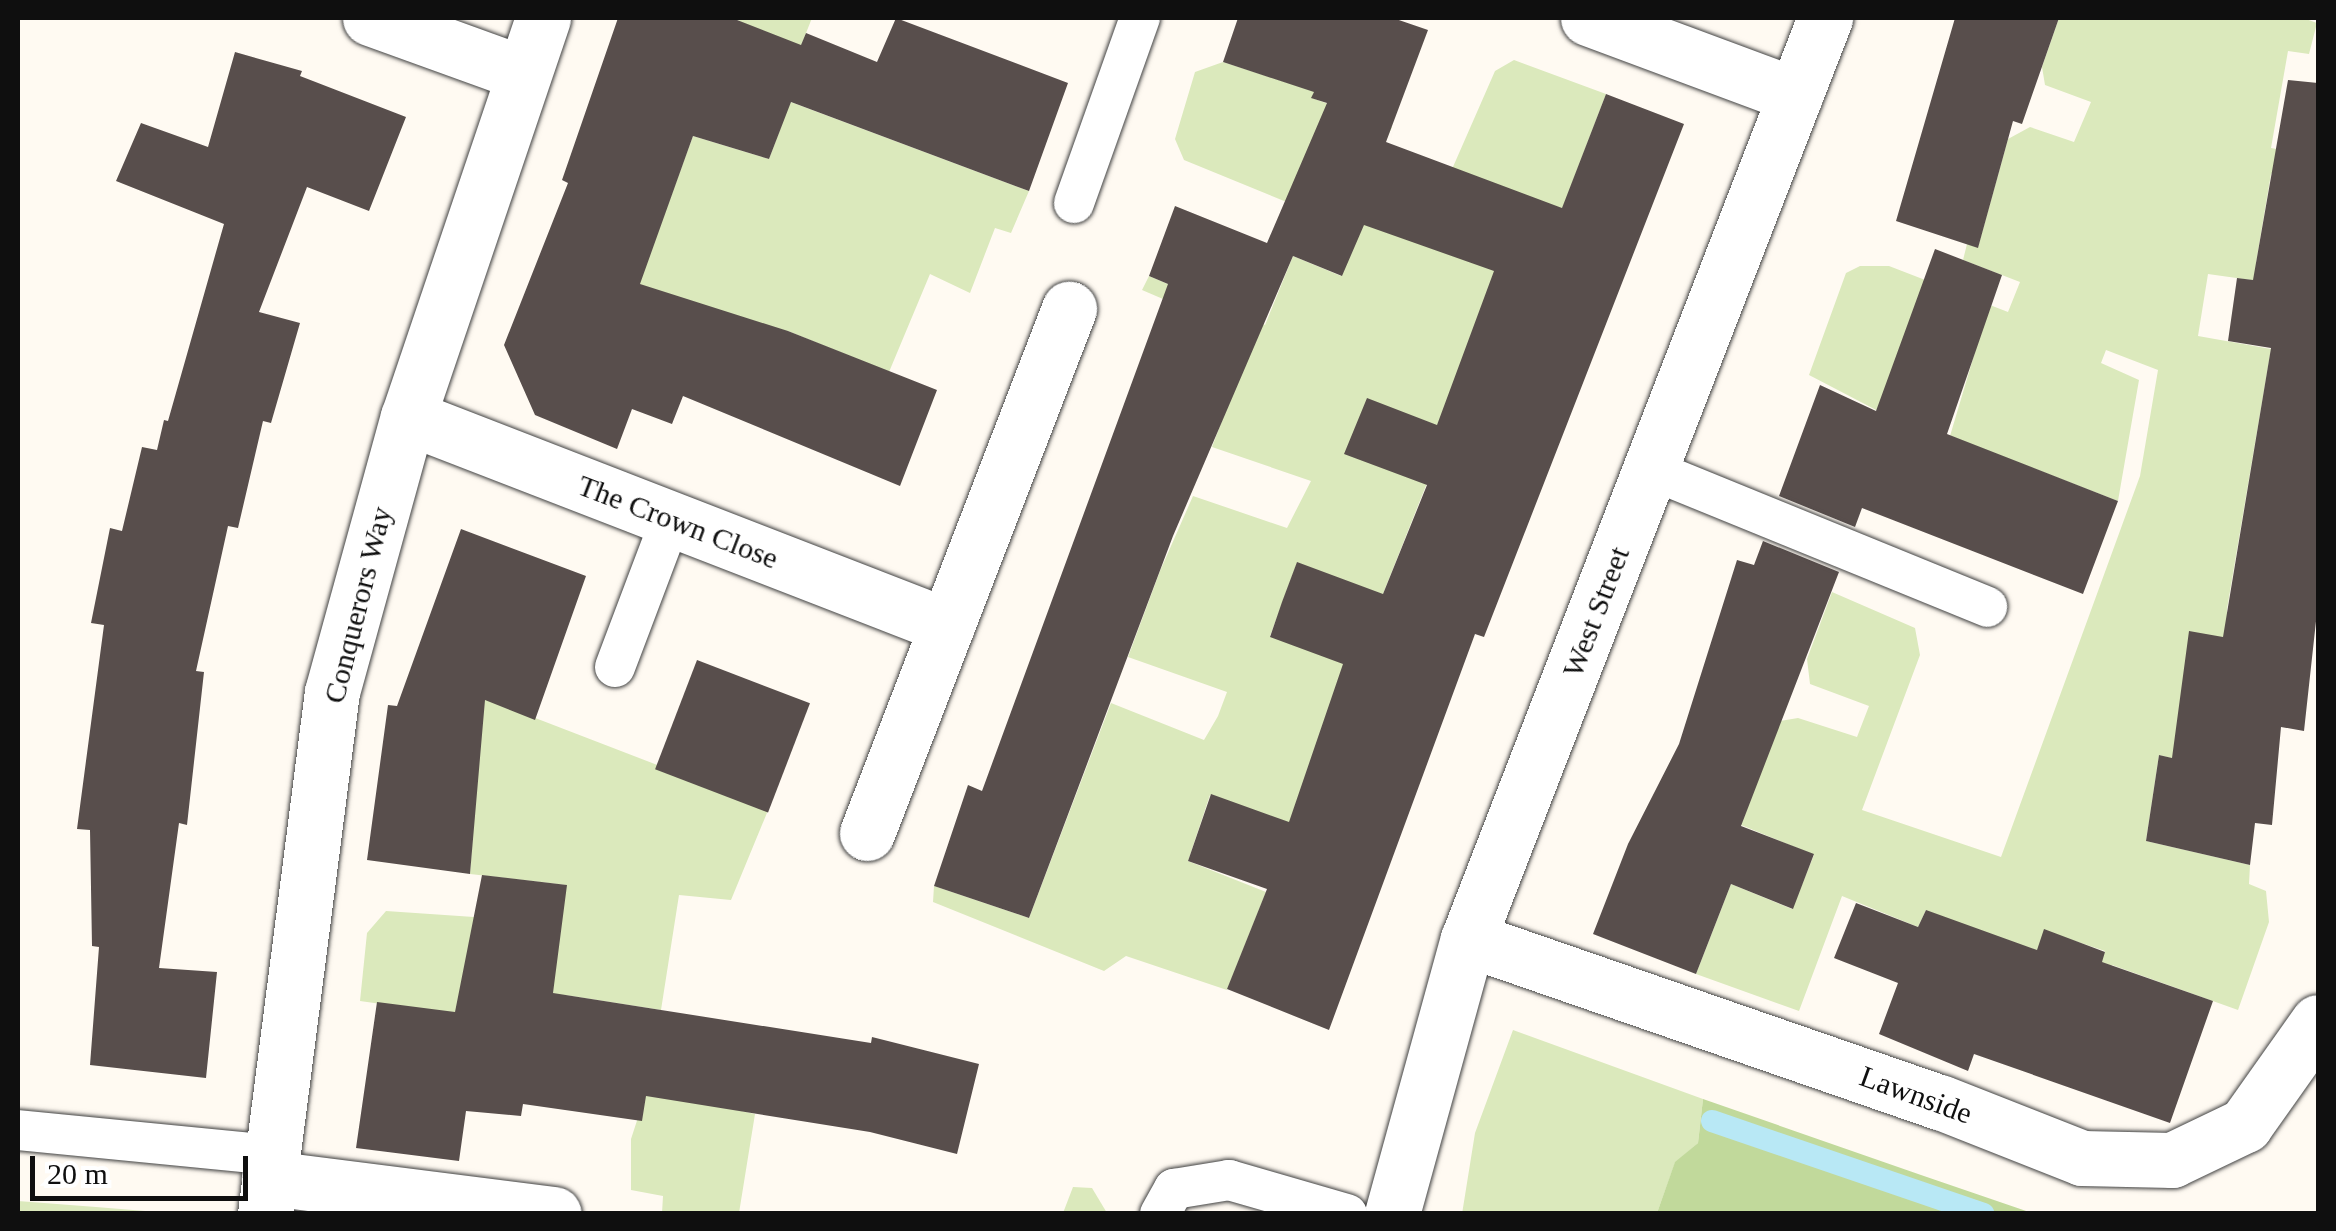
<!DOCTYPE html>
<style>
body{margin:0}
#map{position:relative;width:2336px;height:1231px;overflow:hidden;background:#fffaf2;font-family:Georgia,serif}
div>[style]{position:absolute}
.green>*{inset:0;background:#dbe9bc}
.forest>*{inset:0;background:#c1d99b}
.stream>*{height:22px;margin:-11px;padding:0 11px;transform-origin:11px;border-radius:11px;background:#b8e8f5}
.building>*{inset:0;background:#584e4c;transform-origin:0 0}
.roads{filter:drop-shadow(0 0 2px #424242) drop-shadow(0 0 2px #424242)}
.lane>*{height:40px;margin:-20px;padding:0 20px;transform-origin:20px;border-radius:20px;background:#fff}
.street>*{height:55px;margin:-27.5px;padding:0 27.5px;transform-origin:27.5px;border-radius:27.5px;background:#fff}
span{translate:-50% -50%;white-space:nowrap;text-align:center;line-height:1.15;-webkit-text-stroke:10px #fff;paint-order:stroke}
.street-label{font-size:30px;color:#0f0f0f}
.frame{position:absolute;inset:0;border:20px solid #0f0f0f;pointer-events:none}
.scale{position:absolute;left:30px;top:1156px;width:218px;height:45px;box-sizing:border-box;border:5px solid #0f0f0f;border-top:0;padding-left:12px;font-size:30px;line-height:35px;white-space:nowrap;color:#0f0f0f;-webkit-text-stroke:8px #fff;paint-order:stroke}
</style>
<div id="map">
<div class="green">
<div style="clip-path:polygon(732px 18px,812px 18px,780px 98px,1029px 191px,1011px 233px,995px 228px,970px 293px,930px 274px,889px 372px,788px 331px,695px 400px,611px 264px,642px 275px,693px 136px,769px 159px,782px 124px,740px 21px)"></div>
<div style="clip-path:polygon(2059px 18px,2303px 18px,2317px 23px,2309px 54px,2288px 51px,2271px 148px,2294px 152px,2271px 174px,2256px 263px,2272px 283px,2208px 274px,2198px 336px,2271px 349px,2227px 609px,2230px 773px,2159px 755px,2146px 841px,2250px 865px,2249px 884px,2266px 891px,2269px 922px,2238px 1010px,2112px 965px,2087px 1023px,2079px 1021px,2105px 951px,2075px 941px,2022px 997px,1926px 910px,1918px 927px,1842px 896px,1799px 1011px,1696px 974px,1731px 884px,1792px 909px,1814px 855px,1741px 825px,1780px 721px,1798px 718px,1857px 737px,1869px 706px,1810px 684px,1807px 659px,1832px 592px,1915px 628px,1920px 655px,1862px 810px,2001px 857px,2140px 476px,2158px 370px,2106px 350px,2101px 363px,2139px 380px,2118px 501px,1950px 436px,1975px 352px,1909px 323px,1880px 412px,1809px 375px,1846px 273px,1860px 266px,1889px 266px,2008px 312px,2020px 282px,1963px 260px,1967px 244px,1978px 247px,2008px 139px,2030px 127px,2074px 142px,2091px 102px,2045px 85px,2042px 67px)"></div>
<div style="clip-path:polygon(1303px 40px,1329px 50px,1312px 98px,1392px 127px,1381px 152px,1449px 176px,1495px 71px,1514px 60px,1606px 94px,1560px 215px,1514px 276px,1437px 426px,1367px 399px,1427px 483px,1381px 599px,1297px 563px,1270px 636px,1337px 661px,1346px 656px,1298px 829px,1210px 795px,1188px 861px,1266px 892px,1227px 990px,1126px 956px,1104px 971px,933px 902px,934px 886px,1029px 918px,1111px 703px,1204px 740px,1218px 716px,1227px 692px,1128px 657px,1160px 571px,1193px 496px,1287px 528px,1311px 481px,1212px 447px,1232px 394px,1163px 299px,1142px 290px,1149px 276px,1265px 325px,1293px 256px,1341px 276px,1360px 232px,1184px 160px,1175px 139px,1195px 72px,1223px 62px,1288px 83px)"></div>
<div style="clip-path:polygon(447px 684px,769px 808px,731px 900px,679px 895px,661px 1010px,565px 995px,559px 1029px,360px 1001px,367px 933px,386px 911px,474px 917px,566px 885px,470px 874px,476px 790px)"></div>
<div style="clip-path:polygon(1513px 1030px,1703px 1099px,1698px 1143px,1675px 1163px,1657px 1213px,1462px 1214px,1475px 1133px)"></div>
<div style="clip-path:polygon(647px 1090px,755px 1114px,739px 1213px,662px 1213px,663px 1196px,631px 1190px,631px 1139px)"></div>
<div style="clip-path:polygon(1073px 1187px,1092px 1188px,1107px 1213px,1063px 1213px)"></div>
<div style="clip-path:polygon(18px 1201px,96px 1207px,170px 1213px,18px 1213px)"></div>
</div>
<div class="forest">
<div style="clip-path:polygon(1703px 1099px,1921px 1175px,2032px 1213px,1657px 1213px,1675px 1162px,1698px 1143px)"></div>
</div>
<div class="stream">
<div style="left:1712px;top:1121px;width:287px;rotate:18.9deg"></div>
</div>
<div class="building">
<div style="clip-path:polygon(618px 18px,732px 18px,801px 45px,806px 33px,877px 62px,896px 18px,1068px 83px,1029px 191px,791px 102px,769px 159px,693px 136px,640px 284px,788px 331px,937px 390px,900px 486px,683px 396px,672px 424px,632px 409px,617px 449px,535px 415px,504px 345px,568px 183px,562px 180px)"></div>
<div style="clip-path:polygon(1238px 18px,1393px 18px,1428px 30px,1386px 142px,1562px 208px,1606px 94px,1684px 124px,1484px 637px,1475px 634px,1329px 1030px,1227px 989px,1267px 889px,1188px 861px,1211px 794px,1289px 822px,1343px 664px,1270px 637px,1282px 602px,1297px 562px,1383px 594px,1427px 485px,1344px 454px,1367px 398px,1437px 425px,1494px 271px,1364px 225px,1342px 276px,1293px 256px,1173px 536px,1029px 918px,934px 886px,968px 785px,982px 791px,1168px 284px,1149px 276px,1175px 206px,1267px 243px,1327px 103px,1311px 98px,1314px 92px,1223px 62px)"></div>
<div style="clip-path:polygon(1955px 18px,2059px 18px,2022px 124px,2013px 121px,1978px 248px,1896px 221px)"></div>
<div style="clip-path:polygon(235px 52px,302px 71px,300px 76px,406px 117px,369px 211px,307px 187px,259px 312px,300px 323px,271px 423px,263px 421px,238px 528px,228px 526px,196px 671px,204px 672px,187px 825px,179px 823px,159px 968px,217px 972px,206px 1078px,90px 1065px,99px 947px,92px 946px,90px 830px,77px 829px,104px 625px,91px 623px,110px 528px,122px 531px,142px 447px,157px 450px,164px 420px,168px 421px,224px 224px,116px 181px,141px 123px,208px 147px)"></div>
<div style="clip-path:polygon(2288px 80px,2318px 83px,2318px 603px,2304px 731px,2281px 727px,2272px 825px,2255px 823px,2250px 865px,2146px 841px,2159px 755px,2172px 758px,2189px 631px,2223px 637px,2271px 348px,2228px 341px,2237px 278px,2253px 280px)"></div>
<div style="clip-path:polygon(1935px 249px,2002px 275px,1947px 434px,2118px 501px,2083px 594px,1862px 508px,1855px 527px,1779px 496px,1820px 385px,1876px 411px)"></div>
<div style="clip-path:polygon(461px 529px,586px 576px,535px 720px,485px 700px,470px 874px,367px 860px,388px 705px,397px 706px)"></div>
<div style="clip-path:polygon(1763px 541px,1839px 572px,1741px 826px,1814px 854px,1793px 909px,1731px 884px,1696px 974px,1593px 934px,1628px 844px,1679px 744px,1737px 560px,1754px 565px)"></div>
<div style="left:697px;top:660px;width:121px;height:117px;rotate:21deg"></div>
<div style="clip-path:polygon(482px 875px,567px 885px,553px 993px,871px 1043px,872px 1037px,979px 1064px,957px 1154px,870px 1132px,646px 1096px,642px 1121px,523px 1104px,521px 1116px,466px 1111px,459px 1161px,356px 1148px,377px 1002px,455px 1012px)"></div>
<div style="clip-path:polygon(1856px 903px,1918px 927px,1926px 910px,2037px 950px,2044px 929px,2105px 952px,2102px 962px,2213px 1001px,2170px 1123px,1974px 1054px,1968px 1071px,1879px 1034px,1898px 983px,1834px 958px)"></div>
</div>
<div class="roads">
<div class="lane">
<div style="left:1074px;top:203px;width:196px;rotate:-70.4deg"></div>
<div style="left:1652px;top:470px;width:362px;rotate:22.2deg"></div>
<div style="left:615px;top:667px;width:158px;rotate:-69.3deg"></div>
<div style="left:18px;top:1130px;width:255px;rotate:5.6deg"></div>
<div style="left:1160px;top:1214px;width:29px;rotate:-61deg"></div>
<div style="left:1174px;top:1189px;width:56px;rotate:-9.3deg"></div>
<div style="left:1229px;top:1180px;width:123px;rotate:16.1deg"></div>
</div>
<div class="street">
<div style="left:370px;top:18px;width:162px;rotate:19.9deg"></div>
<div style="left:1588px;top:18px;width:221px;rotate:20.4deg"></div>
<div style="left:408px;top:417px;width:578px;rotate:21.19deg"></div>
<div style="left:867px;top:833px;width:562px;rotate:-68.92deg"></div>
<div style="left:1468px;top:939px;width:499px;rotate:19.1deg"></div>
<div style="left:1940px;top:1102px;width:153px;rotate:21.5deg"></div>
<div style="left:2082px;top:1158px;width:90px;rotate:1.3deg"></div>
<div style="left:2172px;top:1160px;width:81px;rotate:-25.6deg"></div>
<div style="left:2245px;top:1125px;width:126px;rotate:-54.7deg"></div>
<div style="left:269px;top:1178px;width:287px;rotate:7.2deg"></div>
<div style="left:265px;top:1214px;width:526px;rotate:-82.69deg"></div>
<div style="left:332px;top:692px;width:285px;rotate:-74.6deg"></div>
<div style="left:408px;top:417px;width:421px;rotate:-71.3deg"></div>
<div style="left:1392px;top:1214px;width:285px;rotate:-74.6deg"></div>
<div style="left:1468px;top:939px;width:988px;rotate:-68.81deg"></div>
</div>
</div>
<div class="street-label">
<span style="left:678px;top:522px;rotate:21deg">The Crown Close</span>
<span style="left:358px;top:605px;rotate:-76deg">Conquerors Way</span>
<span style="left:1596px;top:612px;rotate:-69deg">West Street</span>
<span style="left:1916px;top:1095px;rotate:20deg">Lawnside</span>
</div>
<div class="frame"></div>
<div class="scale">20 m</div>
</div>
